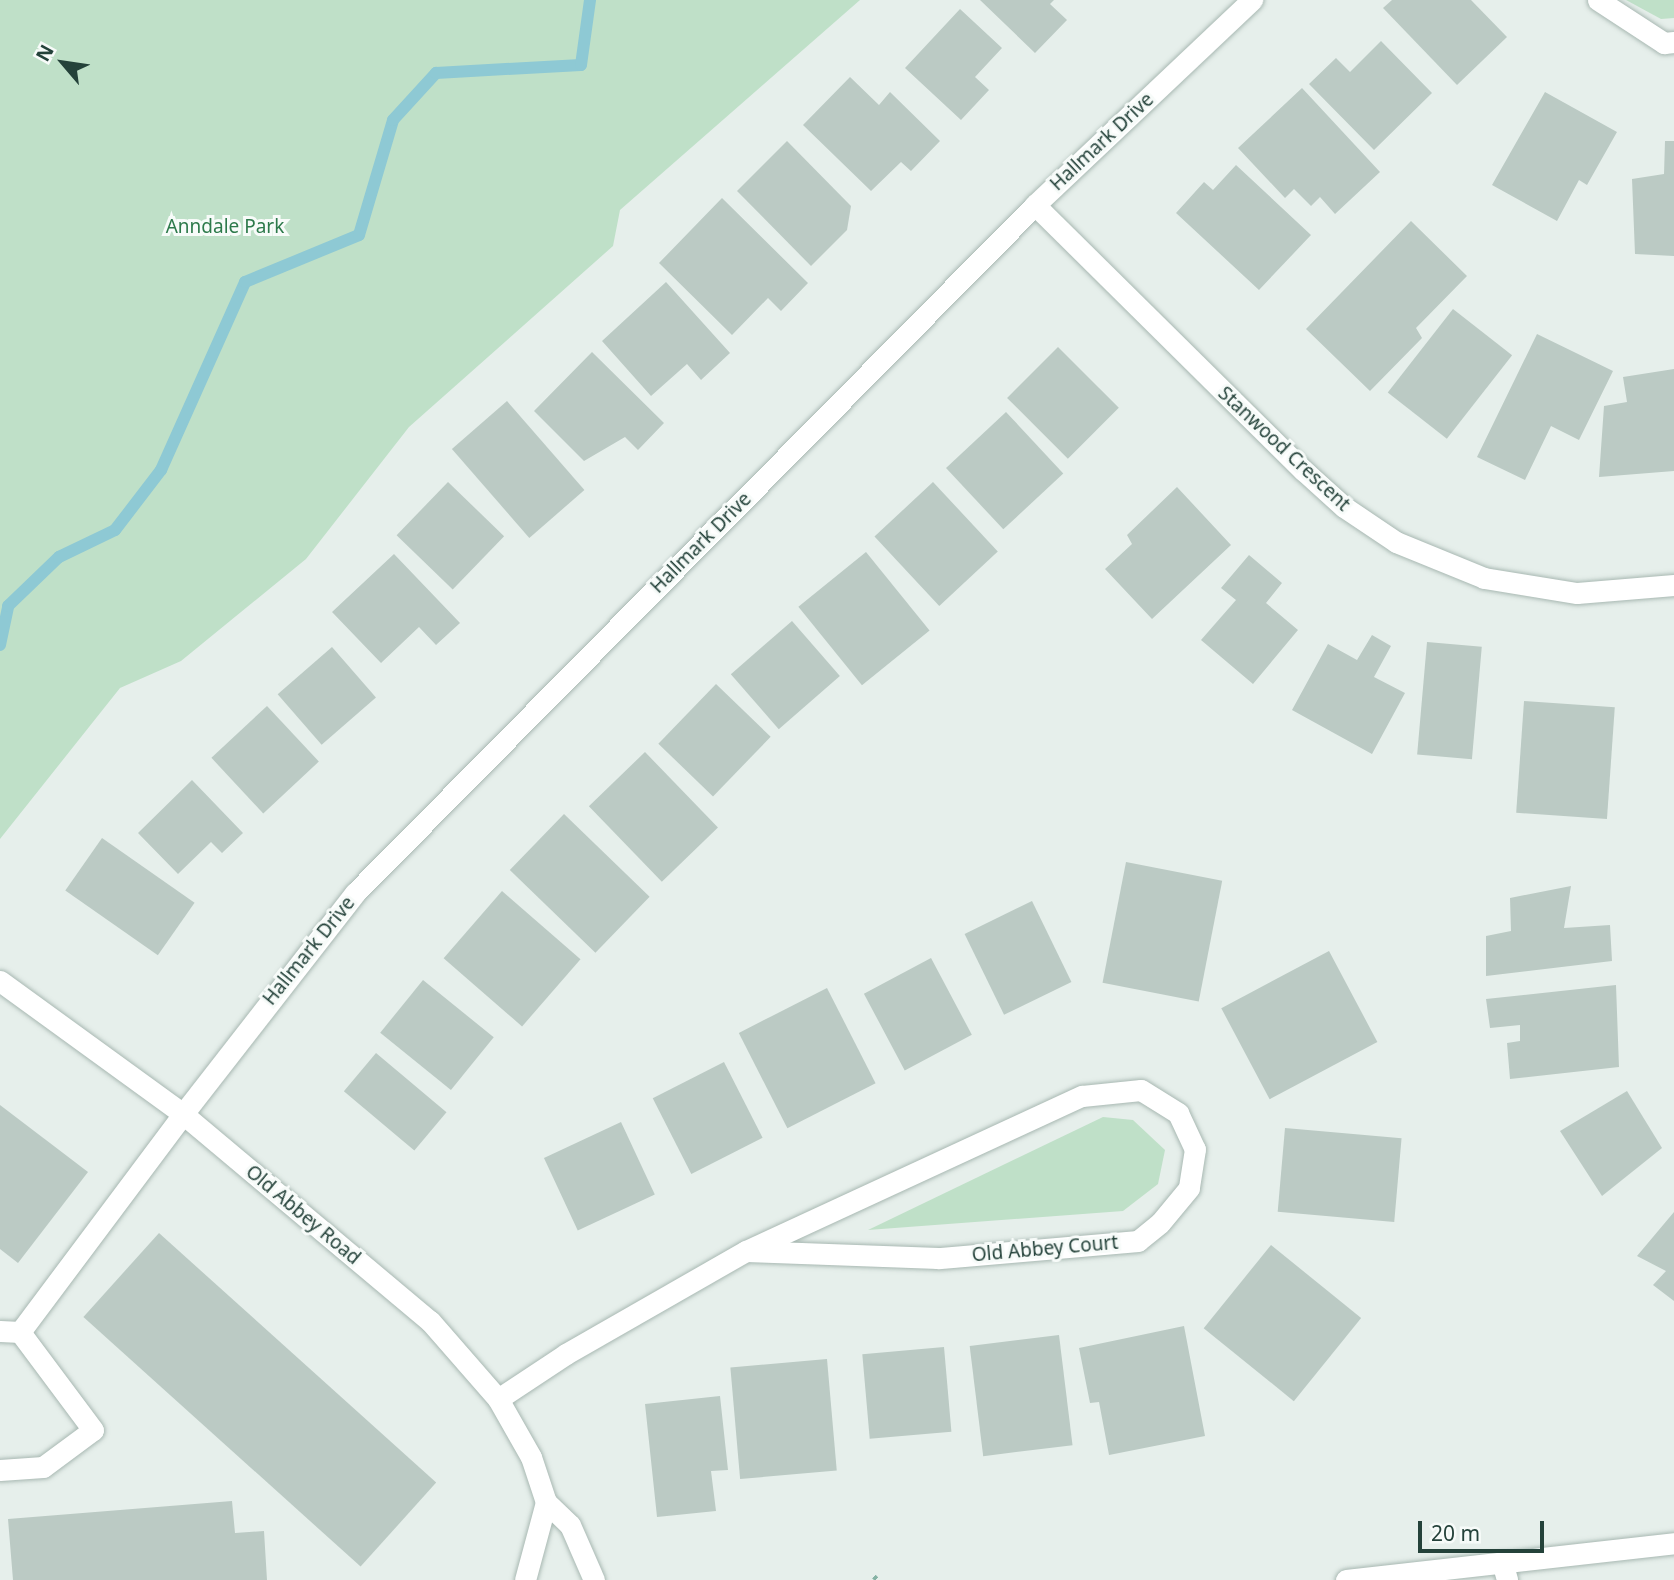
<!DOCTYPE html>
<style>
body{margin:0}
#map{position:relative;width:1674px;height:1580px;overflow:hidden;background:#e6efeb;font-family:"Noto Sans",sans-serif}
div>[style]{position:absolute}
.green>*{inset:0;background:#bfe0c8}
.stream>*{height:12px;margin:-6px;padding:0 6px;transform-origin:6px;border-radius:6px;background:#8ec9d4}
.building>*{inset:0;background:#bbcac4;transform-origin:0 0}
.path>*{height:4.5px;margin-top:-2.25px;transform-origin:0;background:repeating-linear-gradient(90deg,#86b3a5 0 3.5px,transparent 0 8.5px)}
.roads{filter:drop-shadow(0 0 2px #a8b8b2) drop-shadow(0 0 2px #a8b8b2)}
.lane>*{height:21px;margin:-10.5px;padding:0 10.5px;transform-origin:10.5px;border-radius:10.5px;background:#fff}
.street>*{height:21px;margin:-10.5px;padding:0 10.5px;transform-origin:10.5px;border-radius:10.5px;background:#fff}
.secondary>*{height:21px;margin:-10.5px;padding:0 10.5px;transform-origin:10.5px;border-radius:10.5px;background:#fff}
span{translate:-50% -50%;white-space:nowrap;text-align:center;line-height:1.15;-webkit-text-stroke:6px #f7fbf9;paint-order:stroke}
.street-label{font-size:19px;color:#24423a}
.park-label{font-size:19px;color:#2d7a4b}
.north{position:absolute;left:28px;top:28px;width:70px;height:70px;-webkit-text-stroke:5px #f7fbf9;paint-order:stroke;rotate:299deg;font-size:19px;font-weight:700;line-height:28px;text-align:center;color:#24423a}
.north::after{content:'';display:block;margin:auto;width:24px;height:32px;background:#24423a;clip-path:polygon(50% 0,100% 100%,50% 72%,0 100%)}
.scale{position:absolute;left:1418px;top:1521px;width:126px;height:32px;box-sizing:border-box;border:4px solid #24423a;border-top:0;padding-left:9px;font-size:21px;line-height:24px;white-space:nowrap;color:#24423a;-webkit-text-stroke:5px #f7fbf9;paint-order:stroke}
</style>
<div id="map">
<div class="green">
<div style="clip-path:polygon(0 0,860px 0,620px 210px,613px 246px,409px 427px,306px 559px,181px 661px,120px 688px,0 839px)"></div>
<div style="clip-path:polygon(1626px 0,1674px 0,1674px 18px,1661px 19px)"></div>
<div style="clip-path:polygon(1103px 1117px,1133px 1120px,1165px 1150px,1158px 1184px,1123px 1211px,868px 1230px)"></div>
</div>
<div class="stream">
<div style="left:0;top:645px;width:40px;rotate:-78deg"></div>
<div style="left:8px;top:606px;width:71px;rotate:-43.9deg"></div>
<div style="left:59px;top:557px;width:62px;rotate:-25.7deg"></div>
<div style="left:115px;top:530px;width:76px;rotate:-52.5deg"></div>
<div style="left:161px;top:470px;width:206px;rotate:-65.9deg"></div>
<div style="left:245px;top:282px;width:123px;rotate:-22.4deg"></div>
<div style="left:359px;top:235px;width:120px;rotate:-73.5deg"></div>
<div style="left:393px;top:120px;width:64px;rotate:-47.5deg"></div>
<div style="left:436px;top:73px;width:145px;rotate:-3.2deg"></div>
<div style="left:581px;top:65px;width:66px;rotate:-82.1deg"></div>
</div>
<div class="building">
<div style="clip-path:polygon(980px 0,1054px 0,1050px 4px,1067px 20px,1035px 53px)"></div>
<div style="clip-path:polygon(1392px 0,1471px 0,1507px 37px,1457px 85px,1383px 8px)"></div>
<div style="clip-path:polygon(960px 9px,1002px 48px,975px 77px,989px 90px,961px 120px,905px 68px)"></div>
<div style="clip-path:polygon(1381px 41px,1432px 93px,1374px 150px,1309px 84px,1336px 58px,1350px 72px)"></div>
<div style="clip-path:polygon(850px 77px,879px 105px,890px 92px,940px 141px,911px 171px,901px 162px,871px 191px,803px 125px)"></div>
<div style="clip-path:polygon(1302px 88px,1380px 172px,1335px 214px,1320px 197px,1311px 206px,1294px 189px,1285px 198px,1238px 148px)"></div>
<div style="clip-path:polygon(1545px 92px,1617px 132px,1587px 185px,1579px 180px,1557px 221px,1492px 185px)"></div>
<div style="clip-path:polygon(787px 141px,851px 206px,847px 230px,811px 266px,737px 191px)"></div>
<div style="clip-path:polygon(1665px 141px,1674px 141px,1674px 256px,1635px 254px,1632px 179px,1664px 174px)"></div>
<div style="clip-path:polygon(1236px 165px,1311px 235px,1259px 290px,1176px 213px,1204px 182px,1213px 190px)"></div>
<div style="clip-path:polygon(722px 198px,808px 283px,781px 311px,768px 298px,732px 335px,659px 263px)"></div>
<div style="clip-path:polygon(1411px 221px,1467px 276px,1416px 328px,1422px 338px,1370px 391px,1306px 329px)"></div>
<div style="clip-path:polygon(666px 282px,730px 353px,701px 380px,687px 364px,651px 396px,602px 341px)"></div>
<div style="left:1453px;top:309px;width:75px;height:106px;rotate:38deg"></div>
<div style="clip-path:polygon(1537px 334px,1613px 371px,1579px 440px,1551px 426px,1525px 480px,1477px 457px)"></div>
<div style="left:1058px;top:347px;width:86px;height:72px;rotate:45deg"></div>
<div style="clip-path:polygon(592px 352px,664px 423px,638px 450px,625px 437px,584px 461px,534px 411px)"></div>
<div style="clip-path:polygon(1674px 369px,1674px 471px,1599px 477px,1604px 406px,1627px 402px,1623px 377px)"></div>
<div style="left:507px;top:401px;width:118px;height:73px;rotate:49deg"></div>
<div style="left:1006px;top:412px;width:84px;height:82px;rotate:47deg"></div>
<div style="left:448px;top:482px;width:78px;height:74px;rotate:44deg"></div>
<div style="left:933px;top:482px;width:95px;height:80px;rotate:47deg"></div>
<div style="clip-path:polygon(1177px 487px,1231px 545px,1152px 619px,1105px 569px,1132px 544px,1127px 535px)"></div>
<div style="left:866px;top:552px;width:101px;height:87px;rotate:51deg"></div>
<div style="clip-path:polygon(394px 554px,460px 623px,436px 645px,419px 627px,381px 663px,332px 612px)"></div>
<div style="clip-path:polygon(1249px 555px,1282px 583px,1266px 603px,1298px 630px,1253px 684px,1201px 640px,1236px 600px,1221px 588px)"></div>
<div style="left:792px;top:621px;width:73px;height:81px;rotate:49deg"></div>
<div style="clip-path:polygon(1372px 635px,1391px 646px,1374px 677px,1405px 693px,1372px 754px,1292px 710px,1328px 644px,1357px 660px)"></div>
<div style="left:1427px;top:642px;width:55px;height:113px;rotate:5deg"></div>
<div style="left:332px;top:647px;width:67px;height:72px;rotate:49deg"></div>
<div style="left:716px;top:684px;width:76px;height:83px;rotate:44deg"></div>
<div style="left:1524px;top:701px;width:91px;height:112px;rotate:4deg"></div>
<div style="left:267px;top:706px;width:76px;height:76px;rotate:47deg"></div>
<div style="left:645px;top:752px;width:105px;height:78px;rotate:46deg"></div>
<div style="clip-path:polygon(192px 780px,243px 833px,222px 853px,211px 842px,178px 874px,138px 833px)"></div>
<div style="left:564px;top:814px;width:119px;height:78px;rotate:44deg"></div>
<div style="left:102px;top:838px;width:113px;height:64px;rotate:35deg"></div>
<div style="left:1126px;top:862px;width:98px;height:123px;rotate:11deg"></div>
<div style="clip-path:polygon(1571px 886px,1564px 928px,1610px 925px,1612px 961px,1486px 976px,1486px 936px,1511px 931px,1510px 898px)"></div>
<div style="left:502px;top:891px;width:104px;height:89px;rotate:41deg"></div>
<div style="left:1032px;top:901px;width:90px;height:75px;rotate:64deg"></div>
<div style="left:1329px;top:951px;width:103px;height:122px;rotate:62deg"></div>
<div style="left:931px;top:958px;width:87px;height:76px;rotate:62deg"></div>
<div style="left:423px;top:980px;width:91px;height:68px;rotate:39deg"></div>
<div style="clip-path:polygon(1616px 985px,1619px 1067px,1510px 1079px,1507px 1043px,1520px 1041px,1520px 1025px,1490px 1028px,1486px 999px)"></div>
<div style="left:827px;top:988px;width:107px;height:99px;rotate:63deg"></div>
<div style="left:376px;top:1053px;width:92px;height:50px;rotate:40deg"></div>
<div style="left:724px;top:1062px;width:85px;height:80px;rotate:63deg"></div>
<div style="clip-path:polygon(1627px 1091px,1662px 1148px,1602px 1196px,1560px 1131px)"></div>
<div style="clip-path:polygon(0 1105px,88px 1172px,18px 1263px,0 1249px)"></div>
<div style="left:621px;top:1122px;width:80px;height:85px;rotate:65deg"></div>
<div style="left:1285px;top:1128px;width:117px;height:84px;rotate:5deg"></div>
<div style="clip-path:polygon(1674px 1212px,1674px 1301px,1653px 1285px,1666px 1271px,1637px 1256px)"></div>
<div style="left:159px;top:1233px;width:373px;height:113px;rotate:42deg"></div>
<div style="left:1271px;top:1245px;width:116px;height:107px;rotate:39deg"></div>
<div style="clip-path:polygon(1184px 1326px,1205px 1436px,1109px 1455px,1099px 1402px,1090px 1403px,1079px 1348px)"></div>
<div style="left:1059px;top:1335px;width:111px;height:90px;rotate:83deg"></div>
<div style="left:944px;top:1347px;width:85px;height:82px;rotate:85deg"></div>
<div style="left:827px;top:1359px;width:112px;height:97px;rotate:85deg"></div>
<div style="clip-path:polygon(720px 1396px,728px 1470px,711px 1471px,716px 1511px,657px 1517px,645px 1404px)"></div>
<div style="clip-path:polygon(232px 1501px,235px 1533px,264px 1531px,267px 1580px,13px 1580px,8px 1519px)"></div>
</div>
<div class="path">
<div style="left:874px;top:1576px;width:6px;rotate:45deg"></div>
</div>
<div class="roads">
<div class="lane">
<div style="left:0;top:1331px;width:20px;rotate:3deg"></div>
<div style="left:20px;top:1332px;width:272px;rotate:-53.2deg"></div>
<div style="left:0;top:1470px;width:43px;rotate:-4deg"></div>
<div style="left:43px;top:1467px;width:62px;rotate:-36.5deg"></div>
<div style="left:93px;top:1430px;width:122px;rotate:-126.7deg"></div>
<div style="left:1502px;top:1562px;width:19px;rotate:74deg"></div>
</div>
<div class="street">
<div style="left:1598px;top:0;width:79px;rotate:33.1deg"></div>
<div style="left:1664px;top:43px;width:10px;rotate:-6deg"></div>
<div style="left:1035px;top:205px;width:377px;rotate:44.7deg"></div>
<div style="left:1303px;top:470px;width:55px;rotate:42.1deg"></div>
<div style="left:1344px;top:507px;width:63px;rotate:33.9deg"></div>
<div style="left:1396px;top:542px;width:95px;rotate:22.2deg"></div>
<div style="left:1484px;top:578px;width:94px;rotate:9.2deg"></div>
<div style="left:1577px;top:593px;width:97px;rotate:-4.7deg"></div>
<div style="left:0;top:981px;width:226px;rotate:36deg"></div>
<div style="left:183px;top:1114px;width:322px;rotate:40deg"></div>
<div style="left:430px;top:1321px;width:103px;rotate:48.9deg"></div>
<div style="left:498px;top:1399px;width:67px;rotate:60.4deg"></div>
<div style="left:531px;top:1457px;width:47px;rotate:71.6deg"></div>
<div style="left:546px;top:1502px;width:33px;rotate:44deg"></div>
<div style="left:570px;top:1525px;width:60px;rotate:66.4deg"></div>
<div style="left:183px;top:1114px;width:280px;rotate:-52.1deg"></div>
<div style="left:355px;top:893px;width:967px;rotate:-45.34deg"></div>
<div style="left:1035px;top:205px;width:299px;rotate:-43.4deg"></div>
<div style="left:498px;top:1399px;width:82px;rotate:-33.5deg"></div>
<div style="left:566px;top:1354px;width:207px;rotate:-29.8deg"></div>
<div style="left:746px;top:1251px;width:370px;rotate:-24.8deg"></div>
<div style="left:1082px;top:1096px;width:59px;rotate:-5.8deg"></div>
<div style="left:1141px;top:1090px;width:44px;rotate:31.9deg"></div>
<div style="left:1178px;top:1113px;width:40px;rotate:65deg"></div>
<div style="left:1195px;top:1149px;width:39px;rotate:99deg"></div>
<div style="left:1189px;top:1188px;width:45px;rotate:129.6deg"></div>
<div style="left:1160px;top:1223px;width:28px;rotate:141deg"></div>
<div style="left:1138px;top:1241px;width:201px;rotate:175.1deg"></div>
<div style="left:938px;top:1258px;width:192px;rotate:-177.9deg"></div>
<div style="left:525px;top:1580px;width:81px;rotate:-74.9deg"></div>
</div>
<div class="secondary">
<div style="left:1346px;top:1580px;width:330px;rotate:-6.4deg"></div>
</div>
</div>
<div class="street-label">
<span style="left:1102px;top:142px;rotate:-43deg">Hallmark Drive</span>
<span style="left:1284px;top:449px;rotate:43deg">Stanwood Crescent</span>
<span style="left:701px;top:543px;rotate:-45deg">Hallmark Drive</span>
<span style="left:309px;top:951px;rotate:-51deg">Hallmark Drive</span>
<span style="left:303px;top:1215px;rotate:40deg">Old Abbey Road</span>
<span style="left:1045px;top:1249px;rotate:-5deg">Old Abbey Court</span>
</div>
<div class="park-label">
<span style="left:225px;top:227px">Anndale Park</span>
</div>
<div class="north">N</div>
<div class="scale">20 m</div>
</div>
